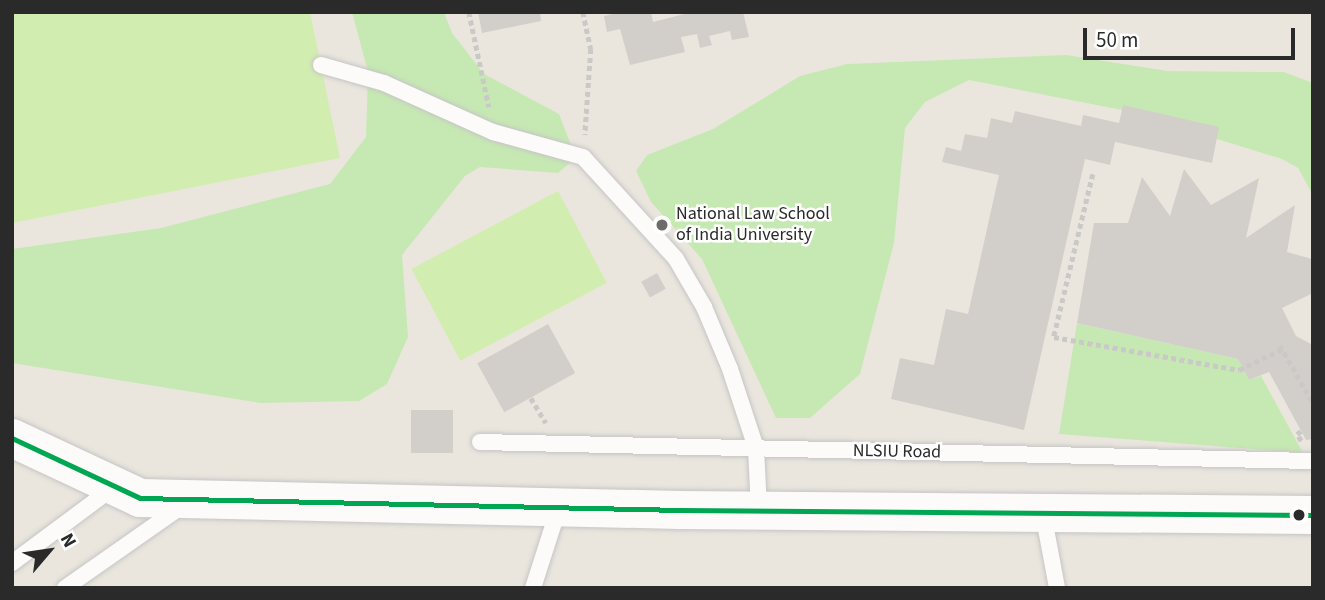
<!DOCTYPE html>
<style>
body{margin:0}
#map{position:relative;width:1325px;height:600px;overflow:hidden;background:#eae6de;font-family:"Source Sans 3",sans-serif}
div>[style]{position:absolute}
.green>*{inset:0;background:#c6e9b3}
.pitch>*{inset:0;background:#d2edb0;transform-origin:0 0}
.building>*{inset:0;background:#d2cfca;transform-origin:0 0}
.path>*{height:4.5px;margin-top:-2.25px;transform-origin:0;background:repeating-linear-gradient(90deg,#cac9c8 0 5px,transparent 0 8.5px)}
.roads{filter:drop-shadow(0 0 2px #c6c5c5) drop-shadow(0 0 2px #c6c5c5)}
.service>*{height:16px;margin:-8px;padding:0 8px;transform-origin:8px;border-radius:8px;background:#fcfbfa}
.secondary>*{height:38px;margin:-19px;padding:0 19px;transform-origin:19px;border-radius:19px;background:#fcfbfa}
.bus-1>*{height:5px;margin:-2.5px;padding:0 2.5px;transform-origin:2.5px;border-radius:2.5px;background:#00a651}
.dots>*{width:19px;height:19px;translate:-50% -50%;box-sizing:border-box;border:4px solid #fff;border-radius:50%}
span{translate:-50% -50%;white-space:nowrap;text-align:center;line-height:1.15;-webkit-text-stroke:5px #fff;paint-order:stroke}
.poi-label{font-size:18px;color:#2a2a2a}
.left{translate:0 -50%;text-align:left}
.street-label{font-size:18px;color:#2a2a2a}
.frame{position:absolute;inset:0;border:14px solid #2a2a2a;pointer-events:none}
.north{position:absolute;left:14px;top:516px;width:70px;height:70px;-webkit-text-stroke:5px #fff;paint-order:stroke;rotate:61deg;font-size:19px;font-weight:700;line-height:28px;text-align:center;color:#2a2a2a}
.north::after{content:'';display:block;margin:auto;width:24px;height:32px;background:#2a2a2a;clip-path:polygon(50% 0,100% 100%,50% 72%,0 100%)}
.scale{position:absolute;left:1083px;top:28px;width:212px;height:32px;box-sizing:border-box;border:4px solid #2a2a2a;border-top:0;padding-left:9px;font-size:21px;line-height:24px;white-space:nowrap;color:#2a2a2a;-webkit-text-stroke:5px #fff;paint-order:stroke}
</style>
<div id="map">
<div class="green">
<div style="clip-path:polygon(352px 12px,444px 12px,452px 33px,484px 74px,559px 114px,571px 145px,570px 163px,558px 173px,480px 167px,465px 176px,402px 255px,408px 337px,387px 384px,359px 401px,261px 403px,12px 363px,12px 249px,161px 228px,330px 184px,366px 137px,368px 72px)"></div>
<div style="clip-path:polygon(1066px 55px,1168px 71px,1284px 72px,1313px 83px,1313px 195px,1298px 168px,1282px 159px,1127px 111px,969px 80px,925px 102px,905px 128px,894px 243px,860px 374px,810px 418px,776px 418px,702px 259px,651px 202px,636px 171px,647px 155px,713px 129px,800px 76px,847px 64px)"></div>
<div style="clip-path:polygon(1077px 323px,1238px 359px,1249px 380px,1261px 376px,1303px 453px,1059px 434px)"></div>
</div>
<div class="pitch">
<div style="clip-path:polygon(12px 12px,310px 12px,340px 158px,12px 223px)"></div>
<div style="left:558px;top:191px;width:104px;height:166px;rotate:62deg"></div>
</div>
<div class="building">
<div style="clip-path:polygon(478px 12px,540px 12px,541px 21px,482px 33px)"></div>
<div style="clip-path:polygon(621px 12px,651px 12px,653px 22px,692px 12px,743px 12px,749px 37px,732px 40px,730px 31px,709px 36px,712px 45px,700px 48px,697px 34px,681px 37px,685px 52px,630px 65px,620px 29px,607px 32px,604px 16px)"></div>
<div style="clip-path:polygon(1123px 105px,1219px 127px,1212px 163px,1115px 142px,1110px 165px,1085px 159px,1024px 430px,891px 399px,900px 358px,934px 365px,946px 309px,968px 314px,999px 175px,942px 162px,946px 147px,961px 151px,965px 134px,987px 138px,991px 118px,1012px 123px,1015px 111px,1081px 126px,1083px 115px,1119px 123px)"></div>
<div style="clip-path:polygon(1184px 169px,1211px 205px,1259px 178px,1246px 238px,1295px 205px,1287px 252px,1312px 259px,1313px 293px,1282px 308px,1296px 336px,1313px 345px,1313px 439px,1306px 440px,1269px 372px,1249px 380px,1238px 359px,1077px 323px,1094px 223px,1128px 223px,1142px 177px,1170px 216px)"></div>
<div style="left:657px;top:273px;width:18px;height:18px;rotate:61deg"></div>
<div style="left:548px;top:324px;width:56px;height:81px;rotate:61deg"></div>
<div style="left:411px;top:410px;width:42px;height:43px"></div>
</div>
<div class="path">
<div style="left:469px;top:12px;width:97px;rotate:78.1deg"></div>
<div style="left:583px;top:12px;width:38px;rotate:78deg"></div>
<div style="left:591px;top:49px;width:86px;rotate:94deg"></div>
<div style="left:1093px;top:174px;width:168px;rotate:103.5deg"></div>
<div style="left:1054px;top:337px;width:188px;rotate:10.1deg"></div>
<div style="left:1239px;top:370px;width:48px;rotate:-26deg"></div>
<div style="left:1280px;top:345px;width:67px;rotate:60.4deg"></div>
<div style="left:531px;top:398px;width:29px;rotate:59deg"></div>
<div style="left:1301px;top:441px;width:8px;rotate:-120deg"></div>
<div style="left:1297px;top:434px;width:5px;rotate:-37deg"></div>
</div>
<div class="roads">
<div class="service">
<div style="left:321px;top:65px;width:66px;rotate:15.9deg"></div>
<div style="left:384px;top:83px;width:120px;rotate:24.2deg"></div>
<div style="left:493px;top:132px;width:93px;rotate:15.5deg"></div>
<div style="left:583px;top:157px;width:138px;rotate:47.6deg"></div>
<div style="left:676px;top:259px;width:56px;rotate:59.7deg"></div>
<div style="left:704px;top:307px;width:67px;rotate:67.2deg"></div>
<div style="left:730px;top:369px;width:83px;rotate:71.8deg"></div>
<div style="left:756px;top:448px;width:62px;rotate:87.2deg"></div>
<div style="left:480px;top:442px;width:833px;rotate:1.31deg"></div>
<div style="left:1043px;top:513px;width:76px;rotate:79.4deg"></div>
<div style="left:12px;top:563px;width:127px;rotate:-36.7deg"></div>
<div style="left:65px;top:588px;width:143px;rotate:-35deg"></div>
<div style="left:533px;top:588px;width:85px;rotate:-72.2deg"></div>
</div>
<div class="secondary">
<div style="left:12px;top:438px;width:141px;rotate:25.1deg"></div>
<div style="left:140px;top:498px;width:540px;rotate:1.27deg"></div>
<div style="left:680px;top:510px;width:633px;rotate:0.45deg"></div>
</div>
</div>
<div class="bus-1">
<div style="left:12px;top:438px;width:141px;rotate:25.1deg"></div>
<div style="left:140px;top:498px;width:540px;rotate:1.27deg"></div>
<div style="left:680px;top:510px;width:633px;rotate:0.45deg"></div>
</div>
<div class="dots">
<div style="left:662px;top:225px;background:#6d6c69"></div>
<div style="left:1299px;top:515px;background:#2a2a2a"></div>
</div>
<div class="poi-label">
<span class="left" style="left:676px;top:225px">National Law School<br>of India University</span>
</div>
<div class="street-label">
<span style="left:897px;top:452px;rotate:1deg">NLSIU Road</span>
</div>
<div class="frame"></div>
<div class="north">N</div>
<div class="scale">50 m</div>
</div>
